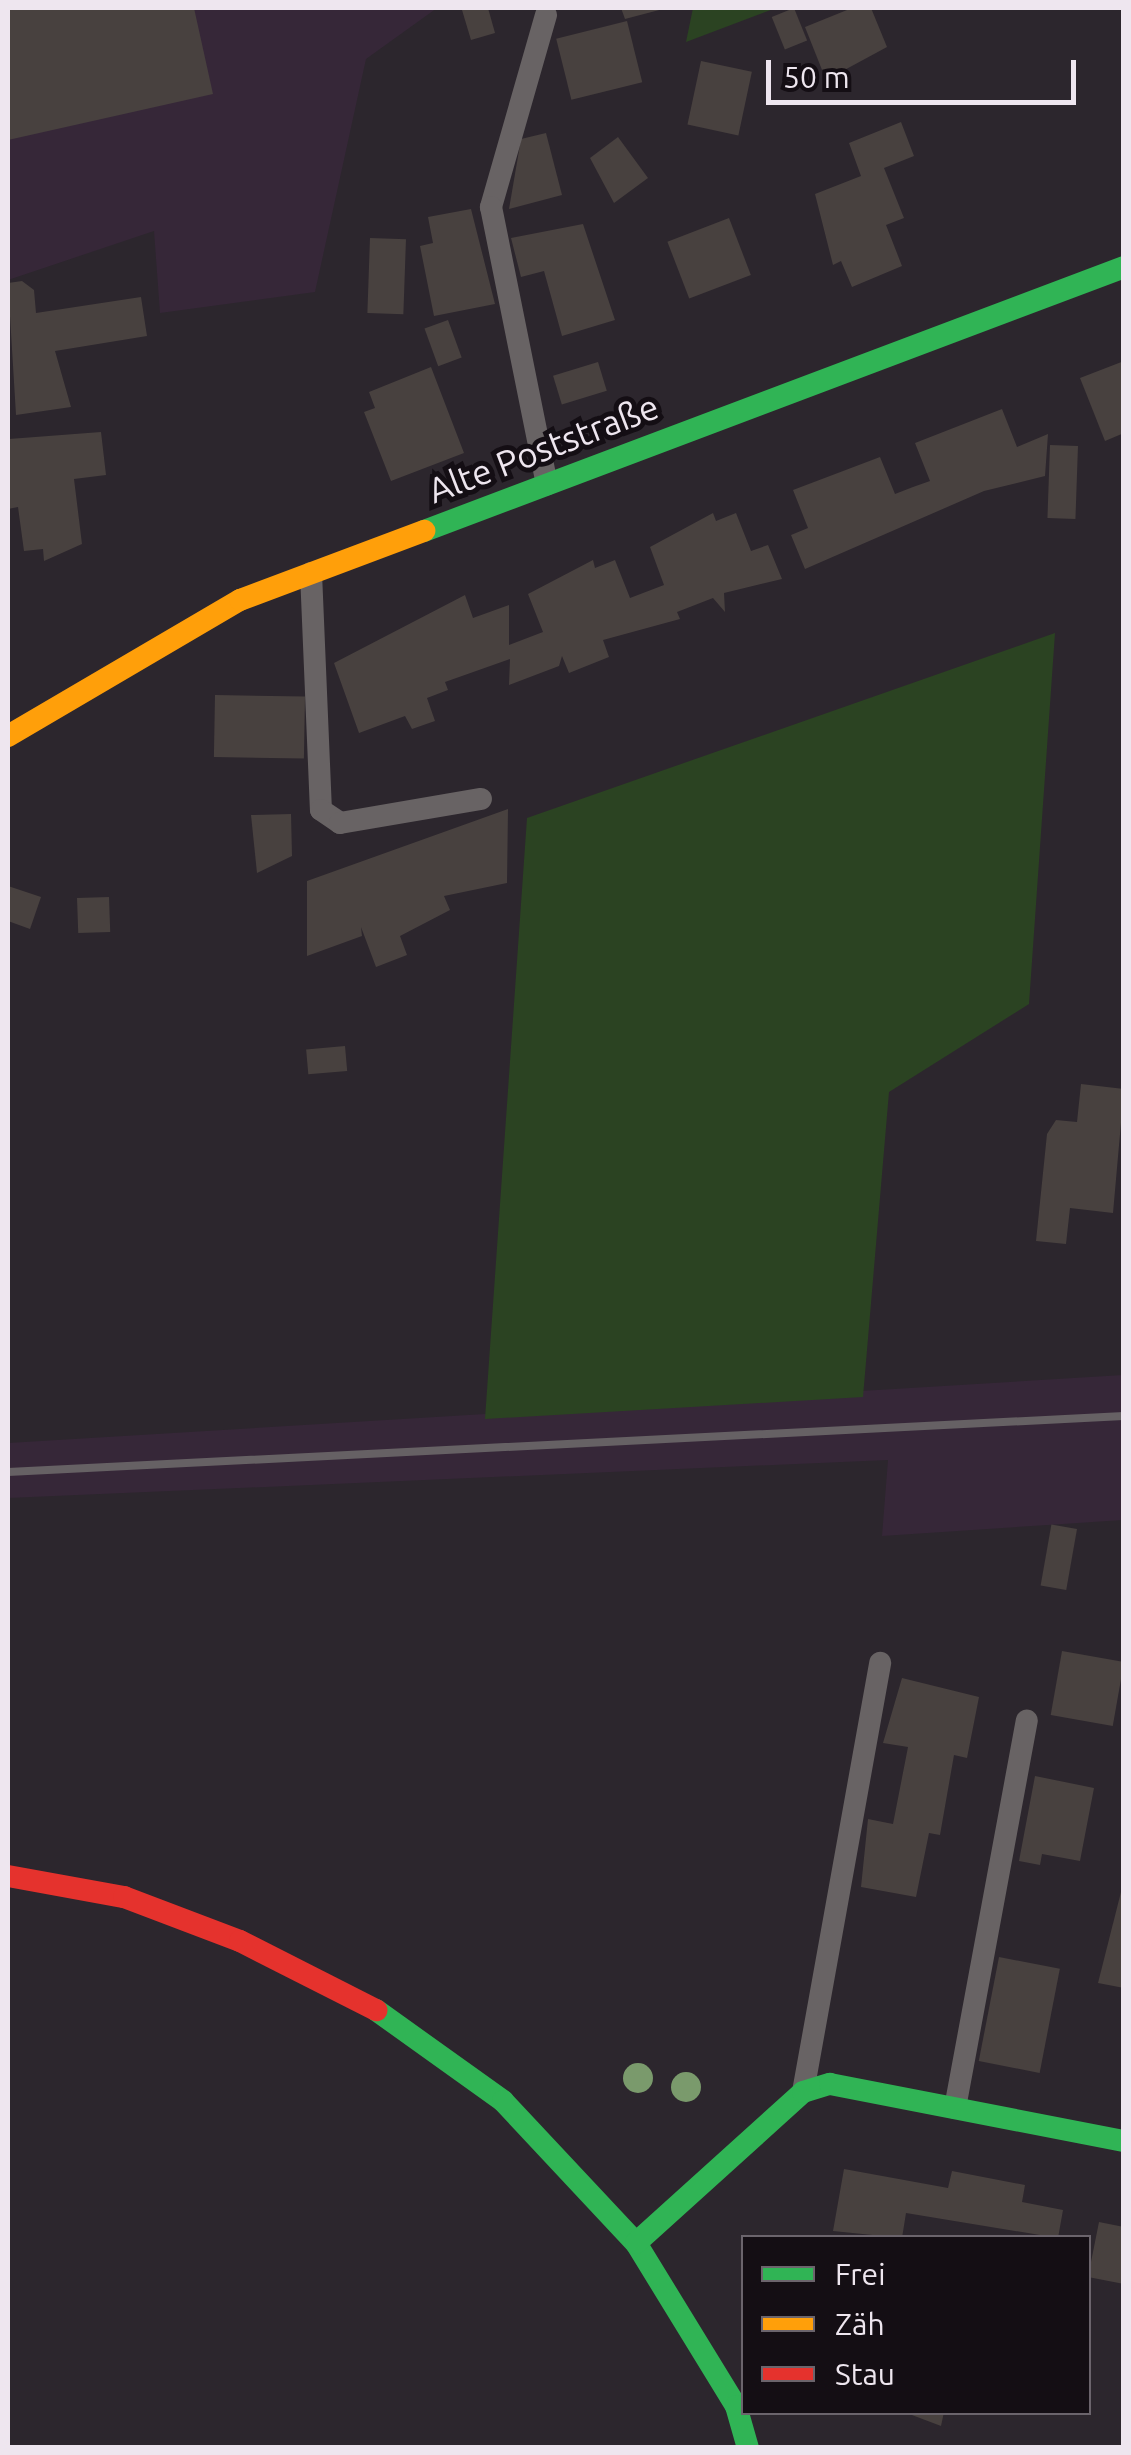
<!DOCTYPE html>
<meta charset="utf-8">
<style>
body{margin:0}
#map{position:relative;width:1131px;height:2455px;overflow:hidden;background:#2c262d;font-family:Ubuntu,sans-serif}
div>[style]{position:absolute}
.built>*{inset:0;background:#362738}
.green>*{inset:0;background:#2b4322}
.building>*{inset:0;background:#48413f;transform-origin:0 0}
.lane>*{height:22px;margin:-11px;padding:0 11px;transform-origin:11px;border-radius:11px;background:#686364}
.fast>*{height:22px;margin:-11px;padding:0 11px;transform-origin:11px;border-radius:11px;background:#30b455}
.slow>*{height:22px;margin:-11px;padding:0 11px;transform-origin:11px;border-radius:11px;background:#ff9f0a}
.jam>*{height:22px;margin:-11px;padding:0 11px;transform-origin:11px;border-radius:11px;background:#e5322d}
.rail>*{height:8px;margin:-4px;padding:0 4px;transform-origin:4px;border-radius:4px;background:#666164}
.trees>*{width:30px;height:30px;margin:-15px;border-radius:50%;background:#7a9a6c}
span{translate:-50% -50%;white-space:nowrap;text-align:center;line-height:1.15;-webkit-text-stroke:10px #140e14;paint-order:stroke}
.street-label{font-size:35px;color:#eee6ef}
.frame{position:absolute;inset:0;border:10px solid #eee6ef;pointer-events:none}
.legend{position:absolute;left:741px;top:2235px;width:350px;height:180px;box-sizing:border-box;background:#140e14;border:2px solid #6b646c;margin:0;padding:12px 18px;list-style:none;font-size:30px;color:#eee6ef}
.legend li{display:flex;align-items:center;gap:20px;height:50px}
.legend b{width:50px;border:2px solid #6b646c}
.scale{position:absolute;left:766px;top:60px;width:310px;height:45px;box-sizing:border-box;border:5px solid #eee6ef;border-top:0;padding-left:12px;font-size:30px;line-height:35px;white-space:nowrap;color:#eee6ef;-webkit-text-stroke:8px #140e14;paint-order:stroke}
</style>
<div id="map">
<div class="built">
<div style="clip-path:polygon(8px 8px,437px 8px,366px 59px,315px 292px,160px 313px,154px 231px,8px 280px)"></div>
<div style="clip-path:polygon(1123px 1375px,1123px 1520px,882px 1536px,888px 1460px,8px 1498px,8px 1443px)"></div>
</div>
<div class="green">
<div style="clip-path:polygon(693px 8px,776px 8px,686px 42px)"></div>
<div style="clip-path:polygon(1055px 633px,1029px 1004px,889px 1092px,863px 1397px,485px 1419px,527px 818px)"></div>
</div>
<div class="building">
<div style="clip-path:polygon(8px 8px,194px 8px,213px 94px,8px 140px)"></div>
<div style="clip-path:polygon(488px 8px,495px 33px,471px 40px,462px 10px)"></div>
<div style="clip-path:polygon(621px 8px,663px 8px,663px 9px,625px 19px)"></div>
<div style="left:794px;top:8px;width:35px;height:24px;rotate:68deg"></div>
<div style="clip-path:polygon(852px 8px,871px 8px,887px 47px,826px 80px,805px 27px)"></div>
<div style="left:627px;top:21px;width:63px;height:73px;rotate:76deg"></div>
<div style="left:701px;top:61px;width:52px;height:65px;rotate:12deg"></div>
<div style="clip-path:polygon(901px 122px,914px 156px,884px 168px,904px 218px,886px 225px,902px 266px,852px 287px,841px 261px,833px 265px,815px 194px,861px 176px,849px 143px)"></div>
<div style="clip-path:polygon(546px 133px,562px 195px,509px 209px,521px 139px)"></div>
<div style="clip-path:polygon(618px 137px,648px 178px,614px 203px,590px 158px)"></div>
<div style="clip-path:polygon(471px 209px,495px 304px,434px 316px,420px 246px,433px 243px,428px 217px)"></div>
<div style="left:729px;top:218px;width:61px;height:66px;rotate:69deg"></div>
<div style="clip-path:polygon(583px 224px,615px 320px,562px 336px,544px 271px,521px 277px,511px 238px)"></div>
<div style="left:370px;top:238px;width:36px;height:75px;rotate:2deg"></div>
<div style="clip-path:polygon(22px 281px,34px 290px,36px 313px,141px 297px,147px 336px,55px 351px,71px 407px,16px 415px,8px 283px)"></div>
<div style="left:448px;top:320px;width:40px;height:25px;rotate:70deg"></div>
<div style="clip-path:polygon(1124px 361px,1124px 433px,1105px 441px,1080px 378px)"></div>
<div style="left:598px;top:362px;width:30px;height:47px;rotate:73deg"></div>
<div style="clip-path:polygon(431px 367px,464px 453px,391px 481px,364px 412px,375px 408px,369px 392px)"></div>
<div style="clip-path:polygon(1002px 409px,1017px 447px,1048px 434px,1045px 476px,984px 491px,805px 569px,791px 535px,808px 528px,793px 490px,880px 457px,895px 494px,913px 487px,930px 481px,915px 443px)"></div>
<div style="clip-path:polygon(101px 432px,106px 475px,74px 479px,82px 544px,44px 561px,43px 549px,24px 551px,18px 507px,8px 509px,9px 439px)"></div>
<div style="left:1050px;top:445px;width:28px;height:73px;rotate:2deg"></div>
<div style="clip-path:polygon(713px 513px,716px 521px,736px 513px,751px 551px,768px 545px,782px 579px,724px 593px,725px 612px,713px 598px,677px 612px,680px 619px,603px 640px,609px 657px,569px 673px,562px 656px,559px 666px,509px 685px,510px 659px,445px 682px,448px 690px,427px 698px,435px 721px,412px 729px,405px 716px,359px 733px,334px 663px,465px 595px,473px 618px,509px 605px,509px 645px,543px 632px,528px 594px,593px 560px,595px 568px,615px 560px,630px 598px,664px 585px,650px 547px)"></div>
<div style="left:215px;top:695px;width:90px;height:62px;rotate:1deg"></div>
<div style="clip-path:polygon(508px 809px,507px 883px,444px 896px,450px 910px,400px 936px,407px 955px,376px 967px,361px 927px,362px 936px,307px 956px,307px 881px)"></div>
<div style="clip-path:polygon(291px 814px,292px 856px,257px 873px,251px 815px)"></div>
<div style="clip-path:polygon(8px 886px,41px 897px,30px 929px,8px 921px)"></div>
<div style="left:109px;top:897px;width:35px;height:32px;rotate:88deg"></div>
<div style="left:345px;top:1046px;width:25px;height:39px;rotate:85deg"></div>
<div style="clip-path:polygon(1081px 1084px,1124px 1089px,1113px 1213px,1070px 1208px,1066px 1244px,1036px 1241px,1047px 1134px,1056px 1120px,1077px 1122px)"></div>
<div style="left:1077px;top:1529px;width:62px;height:26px;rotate:100deg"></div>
<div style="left:1062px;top:1651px;width:63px;height:65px;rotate:10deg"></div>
<div style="clip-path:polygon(902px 1678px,979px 1697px,967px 1758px,954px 1755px,940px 1835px,929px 1833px,916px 1897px,861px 1887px,868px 1819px,893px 1824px,908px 1747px,883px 1743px)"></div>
<div style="clip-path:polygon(1035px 1776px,1094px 1788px,1080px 1861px,1042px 1854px,1040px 1865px,1019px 1861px)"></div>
<div style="clip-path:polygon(1122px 1888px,1124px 1888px,1124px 1988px,1098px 1983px)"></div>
<div style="left:999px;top:1957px;width:62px;height:106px;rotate:11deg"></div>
<div style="clip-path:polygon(844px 2169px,948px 2188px,952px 2171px,1025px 2185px,1022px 2202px,1063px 2210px,1058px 2238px,906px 2213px,902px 2238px,833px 2231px)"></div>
<div style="clip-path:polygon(1099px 2222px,1124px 2227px,1124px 2284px,1088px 2277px)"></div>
<div style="clip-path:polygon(904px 2412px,944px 2412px,941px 2426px)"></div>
</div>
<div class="lane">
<div style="left:546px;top:15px;width:200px;rotate:106deg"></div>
<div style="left:491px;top:207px;width:283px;rotate:78.6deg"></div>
<div style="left:311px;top:573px;width:237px;rotate:87.6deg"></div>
<div style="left:321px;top:810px;width:23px;rotate:34deg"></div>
<div style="left:340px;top:823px;width:143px;rotate:-9.7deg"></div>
<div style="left:803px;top:2092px;width:436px;rotate:-79.8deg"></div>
<div style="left:955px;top:2108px;width:394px;rotate:-79.5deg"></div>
</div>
<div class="fast">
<div style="left:424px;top:531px;width:748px;rotate:-20.66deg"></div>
<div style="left:376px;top:2010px;width:156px;rotate:35.6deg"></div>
<div style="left:503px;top:2101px;width:195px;rotate:46.9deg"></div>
<div style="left:636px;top:2243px;width:191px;rotate:58.5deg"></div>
<div style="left:736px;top:2406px;width:44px;rotate:74.1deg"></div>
<div style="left:636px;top:2243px;width:225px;rotate:-42.1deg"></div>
<div style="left:803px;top:2092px;width:28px;rotate:-17deg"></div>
<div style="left:830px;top:2084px;width:299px;rotate:11deg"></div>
</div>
<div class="slow">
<div style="left:8px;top:736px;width:269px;rotate:-30.4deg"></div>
<div style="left:240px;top:600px;width:197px;rotate:-20.6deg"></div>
</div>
<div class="jam">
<div style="left:8px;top:1876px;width:118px;rotate:10.3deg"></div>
<div style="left:124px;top:1897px;width:124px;rotate:20.8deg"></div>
<div style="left:240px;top:1941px;width:153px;rotate:26.9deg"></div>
</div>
<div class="rail">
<div style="left:8px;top:1472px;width:1117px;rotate:-2.87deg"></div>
</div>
<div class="trees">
<div style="left:638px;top:2078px"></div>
<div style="left:686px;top:2087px"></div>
</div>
<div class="street-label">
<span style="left:543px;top:448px;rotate:-21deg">Alte Poststraße</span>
</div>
<div class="frame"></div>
<ul class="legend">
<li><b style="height:12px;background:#30b455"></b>Frei</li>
<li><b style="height:12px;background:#ff9f0a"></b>Zäh</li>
<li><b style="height:12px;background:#e5322d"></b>Stau</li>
</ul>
<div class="scale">50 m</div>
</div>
